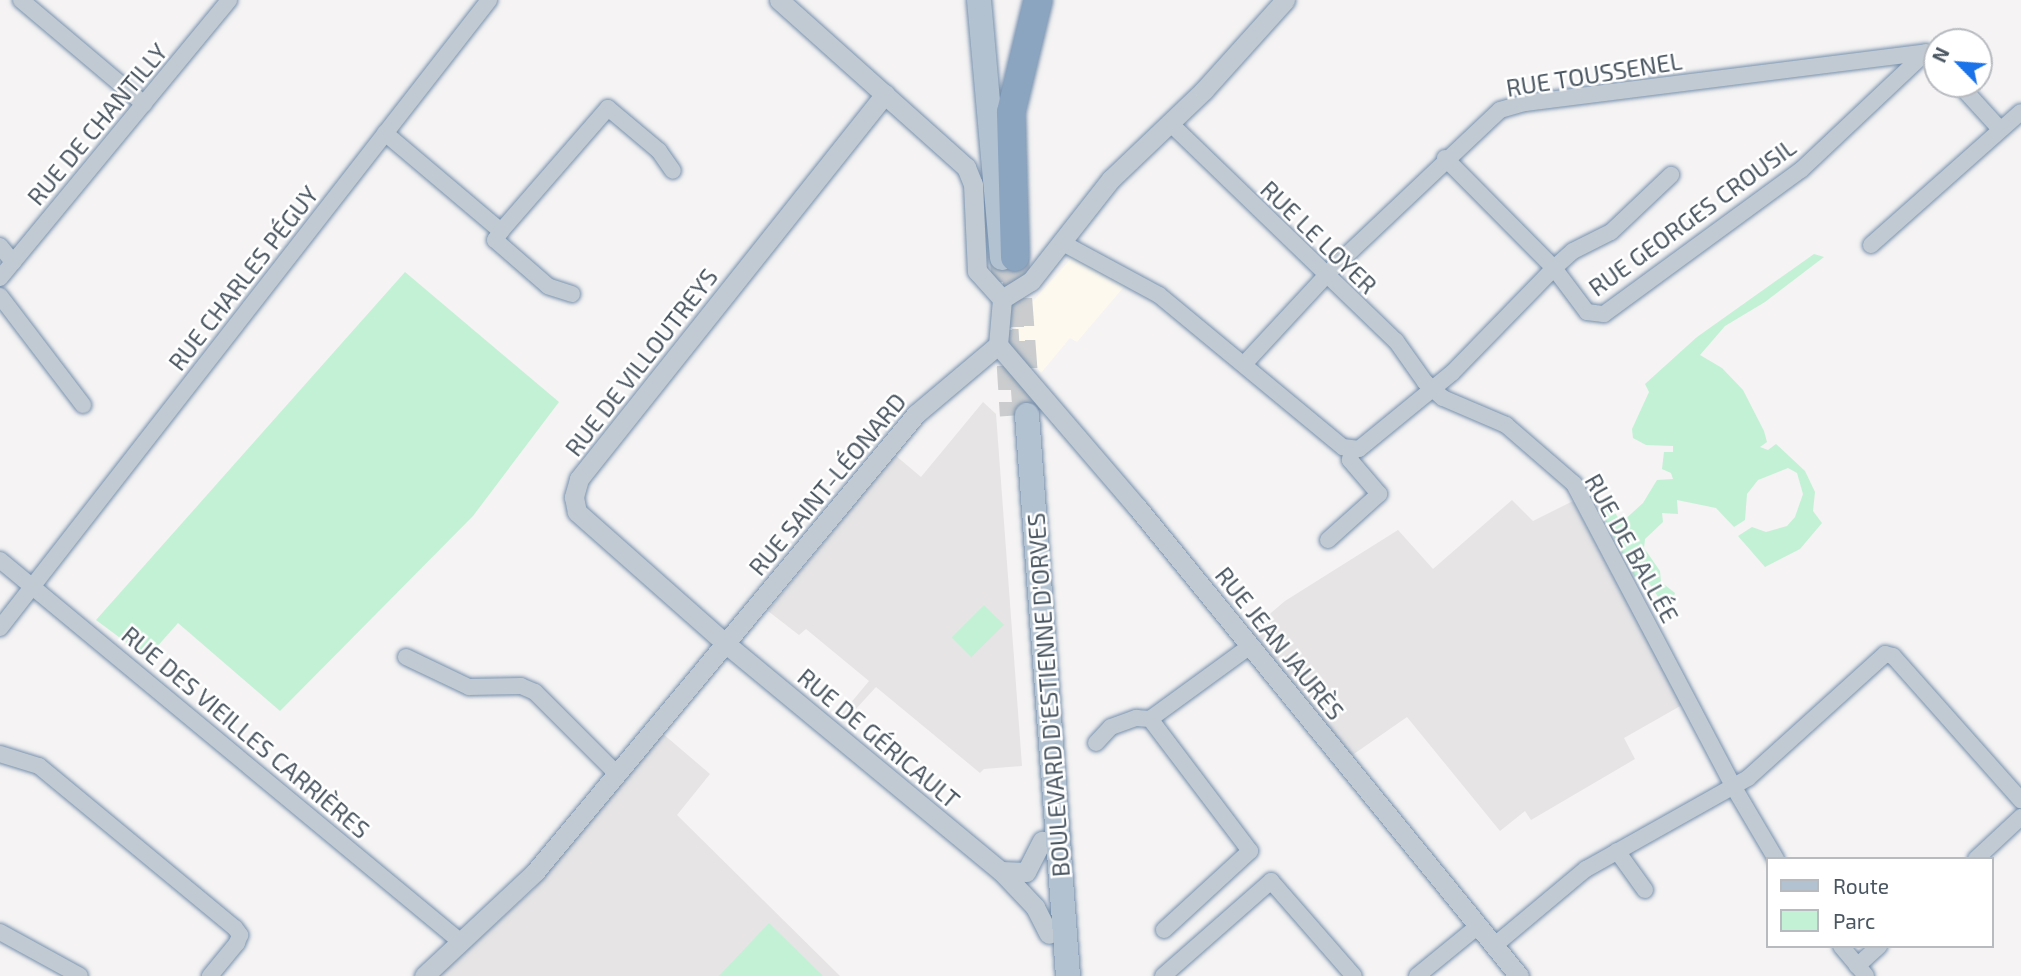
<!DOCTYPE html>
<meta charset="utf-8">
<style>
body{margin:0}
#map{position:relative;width:2021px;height:976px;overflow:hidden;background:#f5f3f3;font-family:"Exo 2",sans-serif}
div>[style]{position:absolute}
.commercial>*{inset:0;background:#fdf9ef}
.education>*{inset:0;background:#e6e4e5}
.green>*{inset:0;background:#c3f1d5;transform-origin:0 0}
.primary-tunnel>*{height:24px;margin-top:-12px;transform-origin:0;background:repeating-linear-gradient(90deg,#caccce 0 24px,transparent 0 36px)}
.motorway-tunnel>*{height:28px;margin-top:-14px;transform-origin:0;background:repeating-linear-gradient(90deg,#caccce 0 28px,transparent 0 42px)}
.roads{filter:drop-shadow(0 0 2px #7690ad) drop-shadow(0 0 2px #7690ad)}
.minor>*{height:16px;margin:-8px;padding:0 8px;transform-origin:8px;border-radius:8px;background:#c1cad2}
.tertiary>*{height:19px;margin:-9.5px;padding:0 9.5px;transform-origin:9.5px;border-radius:9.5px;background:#c1cad2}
.primary>*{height:24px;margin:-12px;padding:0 12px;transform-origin:12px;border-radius:12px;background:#b3c2d1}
.motorway>*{height:28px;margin:-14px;padding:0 14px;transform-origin:14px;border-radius:14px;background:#8ba5c1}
span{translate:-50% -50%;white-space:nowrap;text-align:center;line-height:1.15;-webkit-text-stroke:5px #fff;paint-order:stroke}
.street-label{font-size:24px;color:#4a5661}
.legend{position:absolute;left:1766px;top:857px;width:228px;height:91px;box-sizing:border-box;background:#fff;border:2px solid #b7bbc0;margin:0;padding:9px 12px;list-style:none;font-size:21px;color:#4a5661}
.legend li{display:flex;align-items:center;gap:14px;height:35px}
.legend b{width:35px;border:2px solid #b7bbc0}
.north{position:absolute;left:1923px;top:28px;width:70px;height:70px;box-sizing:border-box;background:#fff;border:2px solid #b7bbc0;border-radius:50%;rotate:295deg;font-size:19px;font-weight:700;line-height:28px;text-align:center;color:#4a5661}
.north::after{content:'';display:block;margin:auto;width:24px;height:32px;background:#1a73e8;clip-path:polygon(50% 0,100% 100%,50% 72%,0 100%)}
</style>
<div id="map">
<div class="commercial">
<div style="clip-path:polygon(1075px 254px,1128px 282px,1077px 342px,1070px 338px,1041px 373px,1018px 345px,1015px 321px)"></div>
</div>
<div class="education">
<div style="clip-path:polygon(983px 402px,996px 414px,1022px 766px,984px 769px,980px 773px,876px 687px,844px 722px,839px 717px,869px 681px,806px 629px,799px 635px,768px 611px,895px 455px,921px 477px)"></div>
<div style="clip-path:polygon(1512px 500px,1533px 521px,1573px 501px,1682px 705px,1624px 738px,1635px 759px,1531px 820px,1525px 811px,1500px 831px,1407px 717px,1351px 756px,1250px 631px,1285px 601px,1398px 530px,1433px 569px)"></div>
<div style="clip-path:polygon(662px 733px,710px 774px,677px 815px,840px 976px,438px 976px,534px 889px)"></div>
</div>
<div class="green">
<div style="clip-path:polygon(1814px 254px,1824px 257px,1765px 302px,1725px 326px,1700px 355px,1722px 368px,1743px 390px,1764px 431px,1767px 442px,1760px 447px,1768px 450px,1776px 444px,1805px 471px,1815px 492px,1813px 511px,1822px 523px,1800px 549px,1765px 567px,1738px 536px,1752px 527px,1766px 532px,1787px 526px,1795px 517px,1803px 494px,1797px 473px,1788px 468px,1758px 480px,1747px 494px,1745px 520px,1734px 527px,1716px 508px,1677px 500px,1678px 514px,1662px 513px,1663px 522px,1645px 539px,1644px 548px,1660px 571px,1661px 582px,1675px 593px,1668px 612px,1649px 583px,1638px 583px,1601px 512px,1608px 500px,1621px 523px,1643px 503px,1657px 480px,1673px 479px,1671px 473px,1662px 469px,1664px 452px,1673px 452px,1673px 446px,1646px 445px,1633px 438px,1632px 429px,1649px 392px,1645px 384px,1697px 337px)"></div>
<div style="clip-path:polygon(405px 272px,559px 402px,473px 516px,280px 711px,178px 623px,147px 658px,96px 620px)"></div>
<div style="left:984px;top:605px;width:28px;height:46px;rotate:45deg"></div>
<div style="clip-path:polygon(769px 923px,823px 976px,719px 976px)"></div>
</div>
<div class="primary-tunnel">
<div style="left:1002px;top:258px;width:158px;rotate:86.4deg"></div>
</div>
<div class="motorway-tunnel">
<div style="left:1015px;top:257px;width:158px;rotate:85.7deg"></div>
</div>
<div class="roads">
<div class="minor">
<div style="left:21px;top:0;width:161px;rotate:40.2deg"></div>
<div style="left:1959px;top:84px;width:59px;rotate:47.7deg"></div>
<div style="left:1170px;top:123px;width:314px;rotate:44deg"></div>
<div style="left:1396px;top:341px;width:50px;rotate:54.7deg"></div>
<div style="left:1425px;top:382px;width:24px;rotate:42deg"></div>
<div style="left:1443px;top:398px;width:69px;rotate:23.2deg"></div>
<div style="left:1506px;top:425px;width:90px;rotate:40.9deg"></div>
<div style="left:1574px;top:484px;width:341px;rotate:62.2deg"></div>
<div style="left:1733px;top:786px;width:85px;rotate:59.5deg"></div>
<div style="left:385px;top:133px;width:152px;rotate:40.2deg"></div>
<div style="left:1445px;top:158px;width:155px;rotate:45.3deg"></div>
<div style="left:1554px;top:268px;width:25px;rotate:-42deg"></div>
<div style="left:1573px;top:251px;width:42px;rotate:-26.6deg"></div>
<div style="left:1611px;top:232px;width:83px;rotate:-43.5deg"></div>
<div style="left:1061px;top:242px;width:111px;rotate:28.4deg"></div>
<div style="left:1159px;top:295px;width:239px;rotate:39.6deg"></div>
<div style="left:1343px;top:447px;width:16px;rotate:7deg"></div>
<div style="left:1359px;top:449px;width:120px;rotate:-39.3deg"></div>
<div style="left:1452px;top:373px;width:146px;rotate:-45.8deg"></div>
<div style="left:1554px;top:268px;width:55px;rotate:53.1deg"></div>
<div style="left:1587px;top:312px;width:17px;rotate:7deg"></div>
<div style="left:1604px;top:314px;width:244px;rotate:-36.2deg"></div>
<div style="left:1801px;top:170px;width:172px;rotate:-43.3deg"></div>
<div style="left:1871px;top:245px;width:200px;rotate:-41.6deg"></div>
<div style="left:0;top:246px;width:21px;rotate:51deg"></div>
<div style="left:0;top:278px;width:360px;rotate:-50.5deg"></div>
<div style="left:572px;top:294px;width:25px;rotate:-162deg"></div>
<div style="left:548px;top:286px;width:70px;rotate:-139deg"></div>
<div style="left:495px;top:240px;width:11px;rotate:-56deg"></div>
<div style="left:501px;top:231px;width:163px;rotate:-49deg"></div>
<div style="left:608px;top:108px;width:67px;rotate:40.1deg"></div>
<div style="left:659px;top:151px;width:24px;rotate:55deg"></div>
<div style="left:0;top:296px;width:137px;rotate:52.7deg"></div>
<div style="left:1246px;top:362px;width:129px;rotate:-47.2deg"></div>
<div style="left:1334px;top:267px;width:228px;rotate:-43.4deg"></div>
<div style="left:1500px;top:110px;width:26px;rotate:-16deg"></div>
<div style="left:1525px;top:103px;width:401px;rotate:-7.2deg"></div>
<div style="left:1328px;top:540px;width:69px;rotate:-42deg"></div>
<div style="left:1379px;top:494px;width:45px;rotate:-130.5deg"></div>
<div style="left:1350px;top:460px;width:10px;rotate:-79deg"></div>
<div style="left:0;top:560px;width:599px;rotate:39.65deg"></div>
<div style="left:0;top:628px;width:796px;rotate:-52.09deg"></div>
<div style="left:406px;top:657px;width:70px;rotate:25.5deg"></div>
<div style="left:469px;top:687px;width:52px;rotate:-1.1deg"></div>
<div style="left:521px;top:686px;width:15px;rotate:23deg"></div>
<div style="left:535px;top:692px;width:113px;rotate:45deg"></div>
<div style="left:1096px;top:743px;width:22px;rotate:-47deg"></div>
<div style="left:1111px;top:727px;width:27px;rotate:-20deg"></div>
<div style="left:1136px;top:718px;width:14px;rotate:4deg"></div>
<div style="left:0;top:754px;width:41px;rotate:17.1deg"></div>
<div style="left:39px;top:766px;width:254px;rotate:39.6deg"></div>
<div style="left:235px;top:928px;width:9px;rotate:54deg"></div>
<div style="left:240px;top:935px;width:9px;rotate:111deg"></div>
<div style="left:237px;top:943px;width:43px;rotate:129.3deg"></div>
<div style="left:1617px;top:851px;width:48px;rotate:54.3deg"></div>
<div style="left:1976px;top:859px;width:62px;rotate:-43deg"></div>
<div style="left:1164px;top:930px;width:117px;rotate:-42.6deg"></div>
<div style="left:1250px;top:851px;width:166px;rotate:-127.1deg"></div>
<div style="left:1150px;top:719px;width:124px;rotate:-36.1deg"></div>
<div style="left:0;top:932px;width:91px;rotate:28.8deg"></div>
<div style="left:1495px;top:945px;width:119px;rotate:-39.9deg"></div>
<div style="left:1586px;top:869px;width:186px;rotate:-29.3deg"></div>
<div style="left:1748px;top:778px;width:185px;rotate:-42.1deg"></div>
<div style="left:1885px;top:654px;width:8px;rotate:14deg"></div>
<div style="left:1893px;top:656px;width:193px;rotate:48.4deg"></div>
<div style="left:1841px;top:946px;width:39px;rotate:50deg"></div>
<div style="left:1857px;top:966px;width:30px;rotate:-42deg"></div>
<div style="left:1163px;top:976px;width:144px;rotate:-41.3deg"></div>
<div style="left:1271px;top:881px;width:126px;rotate:48.9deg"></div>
<div style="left:1417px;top:976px;width:79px;rotate:-39.3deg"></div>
</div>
<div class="tertiary">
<div style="left:779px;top:0;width:251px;rotate:41.8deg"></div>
<div style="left:966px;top:167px;width:18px;rotate:68deg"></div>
<div style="left:973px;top:184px;width:87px;rotate:87.4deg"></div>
<div style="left:977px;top:271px;width:38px;rotate:48deg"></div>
<div style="left:885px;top:94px;width:492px;rotate:128.5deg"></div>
<div style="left:579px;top:479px;width:19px;rotate:106deg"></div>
<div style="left:574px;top:497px;width:15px;rotate:79deg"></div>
<div style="left:577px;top:512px;width:198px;rotate:41.5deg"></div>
<div style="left:725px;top:643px;width:358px;rotate:39.6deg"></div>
<div style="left:1001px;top:871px;width:50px;rotate:46.6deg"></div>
<div style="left:1035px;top:907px;width:30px;rotate:63deg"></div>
<div style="left:1002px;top:299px;width:34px;rotate:-32deg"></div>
<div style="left:1031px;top:281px;width:130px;rotate:-51.9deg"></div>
<div style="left:1111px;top:179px;width:129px;rotate:-43.7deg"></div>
<div style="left:1204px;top:90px;width:121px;rotate:-48deg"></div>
<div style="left:998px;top:345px;width:213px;rotate:49.4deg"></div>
<div style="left:1137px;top:507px;width:605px;rotate:50.84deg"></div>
<div style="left:1001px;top:871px;width:25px;rotate:2deg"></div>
<div style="left:1026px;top:872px;width:35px;rotate:-63deg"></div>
<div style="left:424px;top:976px;width:152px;rotate:-43.1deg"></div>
<div style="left:535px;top:872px;width:596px;rotate:-50.24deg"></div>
<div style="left:916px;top:414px;width:107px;rotate:-40.1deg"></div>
<div style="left:998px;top:345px;width:46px;rotate:-85deg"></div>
</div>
<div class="primary">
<div style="left:979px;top:0;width:259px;rotate:84.9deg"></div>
<div style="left:1027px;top:415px;width:562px;rotate:85.82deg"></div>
</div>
<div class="motorway">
<div style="left:1015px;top:257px;width:145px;rotate:-91.6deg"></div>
<div style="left:1011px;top:112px;width:115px;rotate:-76.4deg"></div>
</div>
</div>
<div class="street-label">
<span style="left:1594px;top:74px;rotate:-9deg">RUE TOUSSENEL</span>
<span style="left:97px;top:124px;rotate:-50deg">RUE DE CHANTILLY</span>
<span style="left:1692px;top:217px;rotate:-36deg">RUE GEORGES CROUSIL</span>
<span style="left:1319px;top:237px;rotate:44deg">RUE LE LOYER</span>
<span style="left:243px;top:278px;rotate:-52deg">RUE CHARLES PÉGUY</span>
<span style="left:641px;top:362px;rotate:-52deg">RUE DE VILLOUTREYS</span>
<span style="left:827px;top:484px;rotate:-50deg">RUE SAINT-LÉONARD</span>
<span style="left:1632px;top:548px;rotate:61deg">RUE DE BALLÉE</span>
<span style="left:1280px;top:643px;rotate:51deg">RUE JEAN JAURÈS</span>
<span style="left:1048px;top:695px;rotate:-94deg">BOULEVARD D'ESTIENNE D'ORVES</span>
<span style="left:246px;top:732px;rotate:40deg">RUE DES VIEILLES CARRIÈRES</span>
<span style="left:879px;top:738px;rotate:40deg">RUE DE GÉRICAULT</span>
</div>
<ul class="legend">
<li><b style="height:9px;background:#b3c2d1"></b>Route</li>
<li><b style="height:19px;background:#c3f1d5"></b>Parc</li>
</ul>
<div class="north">N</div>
</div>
